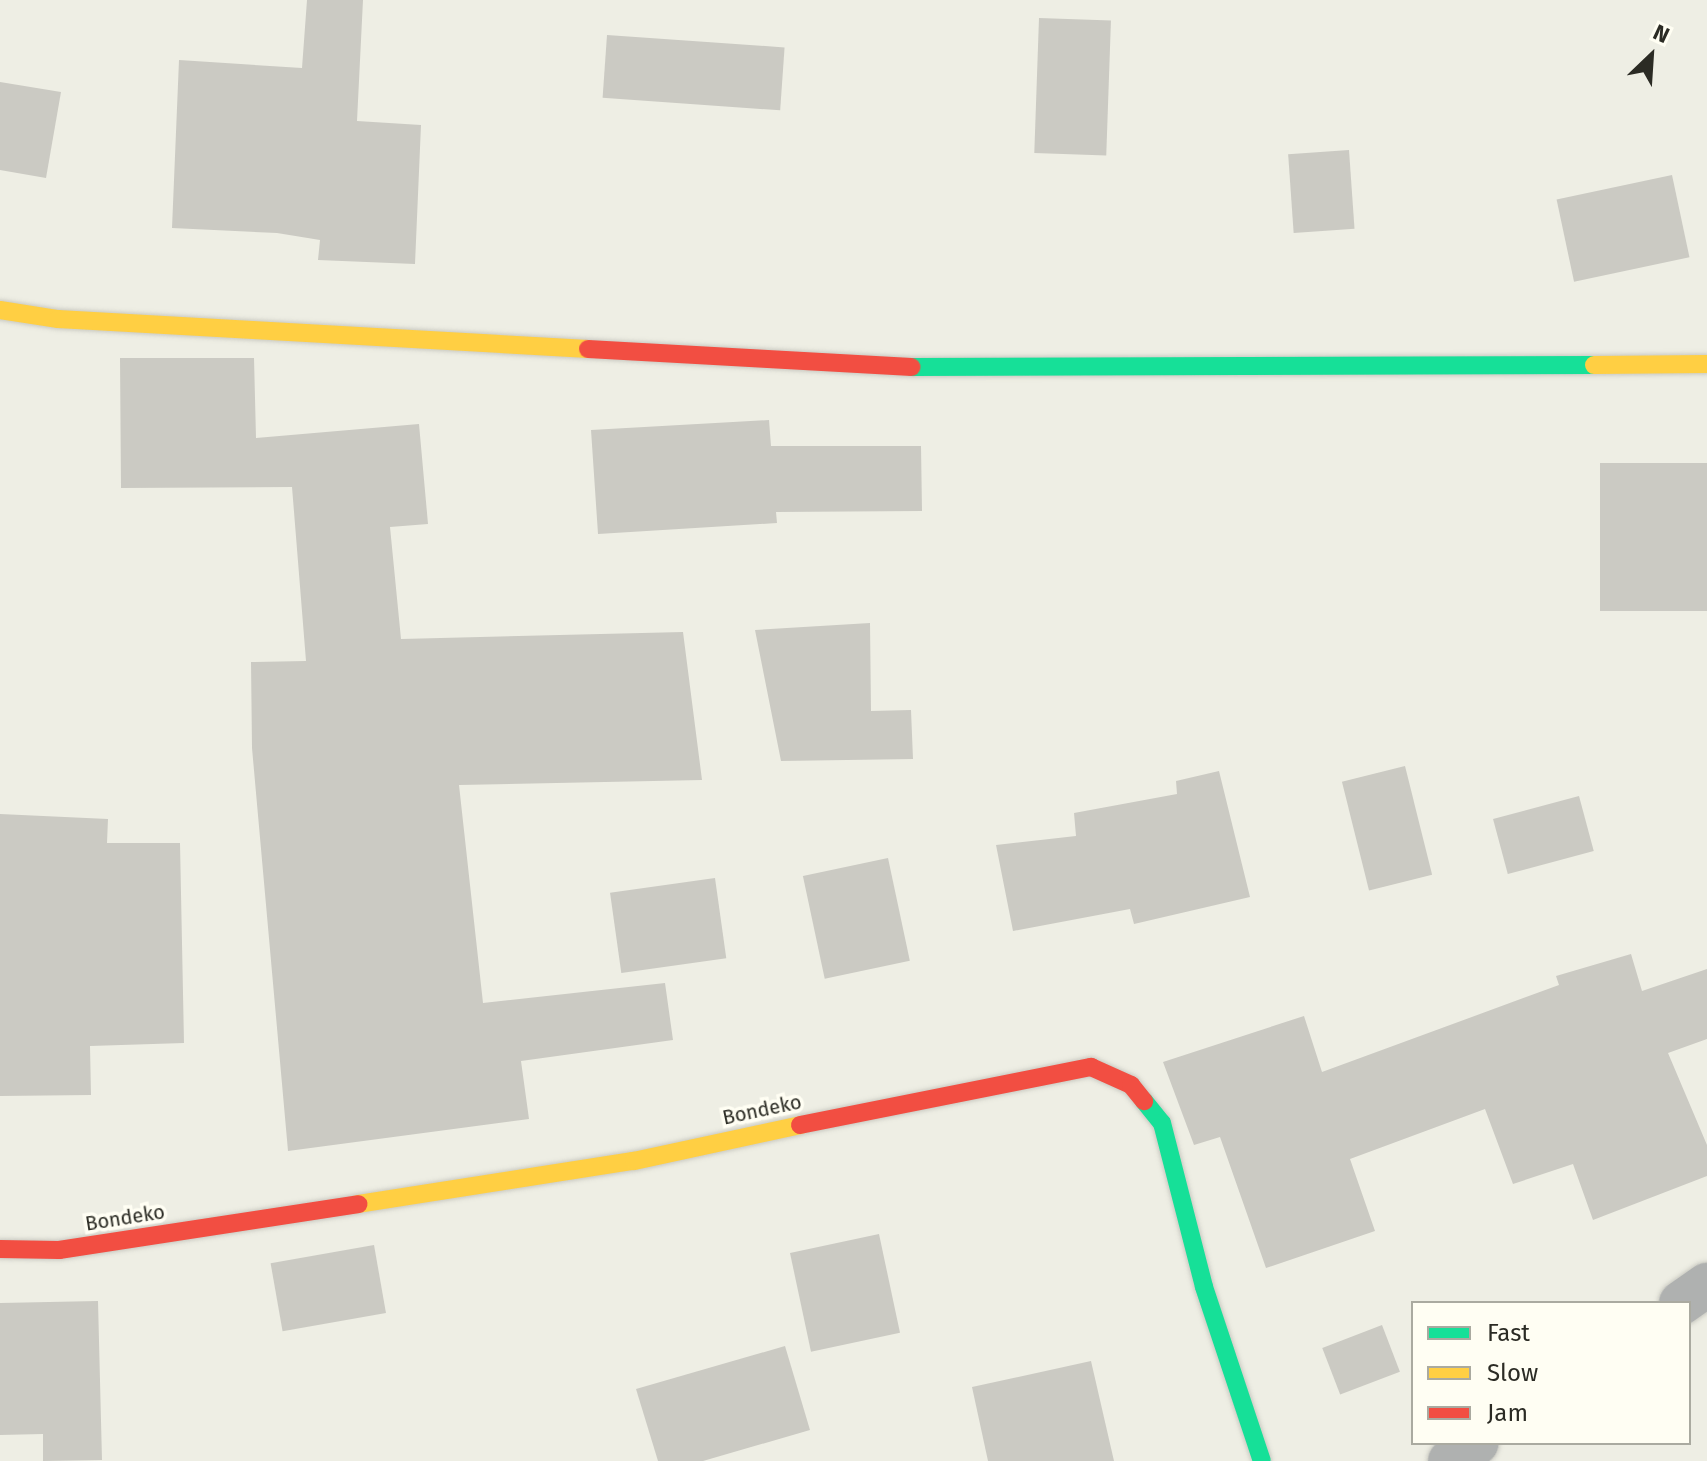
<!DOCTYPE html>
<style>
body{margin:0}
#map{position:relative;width:1707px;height:1461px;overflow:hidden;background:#eeeee4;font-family:"Fira Sans",sans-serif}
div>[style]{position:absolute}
.building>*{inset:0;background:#cbcac3;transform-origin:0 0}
.roads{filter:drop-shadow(0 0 2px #cacac2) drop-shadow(0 0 2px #cacac2)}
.street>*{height:44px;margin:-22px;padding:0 22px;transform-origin:22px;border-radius:22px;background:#afb1b0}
.fast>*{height:18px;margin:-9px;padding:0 9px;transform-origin:9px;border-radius:9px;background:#16e098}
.slow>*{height:18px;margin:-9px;padding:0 9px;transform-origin:9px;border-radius:9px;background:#ffcf43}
.jam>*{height:18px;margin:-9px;padding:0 9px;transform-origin:9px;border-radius:9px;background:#f24e42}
span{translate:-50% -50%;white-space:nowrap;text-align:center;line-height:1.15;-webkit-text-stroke:7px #fffef3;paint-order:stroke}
.street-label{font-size:20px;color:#2b2b24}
.legend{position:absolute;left:1411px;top:1301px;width:280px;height:144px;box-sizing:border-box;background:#fffef3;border:2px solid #aaaaa0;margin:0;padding:10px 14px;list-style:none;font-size:24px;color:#2b2b24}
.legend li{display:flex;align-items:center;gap:16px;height:40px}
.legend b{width:40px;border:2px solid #aaaaa0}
.north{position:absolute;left:1611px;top:16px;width:80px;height:80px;-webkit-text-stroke:6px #fffef3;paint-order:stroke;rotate:25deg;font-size:22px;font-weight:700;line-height:32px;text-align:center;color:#2b2b24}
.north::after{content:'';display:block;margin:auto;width:28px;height:36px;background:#2b2b24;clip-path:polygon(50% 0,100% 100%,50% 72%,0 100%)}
</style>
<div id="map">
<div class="building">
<div style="clip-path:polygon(307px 0,363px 0,357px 121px,421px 125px,415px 264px,318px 260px,320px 240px,277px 233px,172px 228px,179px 60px,302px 68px)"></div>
<div style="left:1039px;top:18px;width:72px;height:135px;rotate:2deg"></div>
<div style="left:607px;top:35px;width:178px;height:63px;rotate:4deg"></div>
<div style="clip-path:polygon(0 82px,61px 92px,46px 178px,0 170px)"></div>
<div style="left:1349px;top:150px;width:79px;height:61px;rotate:86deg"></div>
<div style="left:1672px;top:175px;width:84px;height:118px;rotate:78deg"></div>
<div style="clip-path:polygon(120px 358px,254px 358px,256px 438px,419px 424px,428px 524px,390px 527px,401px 639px,683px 632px,702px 780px,459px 785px,483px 1003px,665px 983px,673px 1040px,521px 1061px,529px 1119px,288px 1151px,252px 748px,251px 662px,306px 661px,292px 487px,121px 488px)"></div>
<div style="clip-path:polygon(769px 420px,771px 446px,921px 446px,922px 511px,776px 512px,777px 523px,598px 534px,591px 430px)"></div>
<div style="left:1707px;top:463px;width:148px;height:107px;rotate:90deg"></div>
<div style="clip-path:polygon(870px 623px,871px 711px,911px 710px,913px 759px,781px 761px,755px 630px)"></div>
<div style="left:1405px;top:766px;width:112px;height:65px;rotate:76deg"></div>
<div style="clip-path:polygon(1219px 771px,1250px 897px,1134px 924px,1130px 909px,1013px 931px,996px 845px,1076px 836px,1074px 813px,1177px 794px,1176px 781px)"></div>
<div style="left:1579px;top:796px;width:57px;height:89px;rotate:75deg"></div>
<div style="clip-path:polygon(0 814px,108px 819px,107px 843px,180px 843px,184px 1043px,90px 1046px,91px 1095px,0 1096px)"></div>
<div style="left:888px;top:858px;width:105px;height:87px;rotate:78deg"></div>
<div style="left:715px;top:878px;width:81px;height:106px;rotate:82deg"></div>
<div style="clip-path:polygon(1631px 954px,1642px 991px,1707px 969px,1707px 1039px,1668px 1053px,1707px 1145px,1707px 1176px,1593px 1220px,1573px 1164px,1513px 1184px,1485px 1109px,1350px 1159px,1375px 1231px,1266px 1268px,1220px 1137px,1194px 1145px,1163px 1062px,1304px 1016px,1322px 1072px,1559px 985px,1556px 976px)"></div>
<div style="left:879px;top:1234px;width:101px;height:91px;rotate:78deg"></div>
<div style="left:374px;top:1245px;width:69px;height:105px;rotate:80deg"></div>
<div style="clip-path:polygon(98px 1301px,102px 1460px,43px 1461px,43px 1434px,0 1435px,0 1303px)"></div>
<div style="left:1382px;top:1325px;width:50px;height:64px;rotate:69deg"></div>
<div style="clip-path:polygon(785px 1346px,810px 1430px,703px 1461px,658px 1461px,636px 1389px)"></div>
<div style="clip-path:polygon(1091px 1361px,1114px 1461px,988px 1461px,972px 1387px)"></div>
</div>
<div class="roads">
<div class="street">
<div style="left:1681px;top:1303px;width:32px;rotate:-35deg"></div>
<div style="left:1450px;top:1461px;width:32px;rotate:-34deg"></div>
</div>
<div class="fast">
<div style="left:912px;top:367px;width:682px;rotate:-0.17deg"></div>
<div style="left:1144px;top:1101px;width:28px;rotate:51deg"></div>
<div style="left:1162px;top:1123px;width:169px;rotate:75.6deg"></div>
<div style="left:1204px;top:1287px;width:183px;rotate:71.6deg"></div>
</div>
<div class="slow">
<div style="left:0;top:310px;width:59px;rotate:8.8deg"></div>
<div style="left:58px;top:319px;width:531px;rotate:3.24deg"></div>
<div style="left:1594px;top:365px;width:113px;rotate:-0.5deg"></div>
<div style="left:358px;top:1204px;width:279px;rotate:-8.9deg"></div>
<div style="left:634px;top:1161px;width:170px;rotate:-12.2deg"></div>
</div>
<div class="jam">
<div style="left:588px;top:349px;width:324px;rotate:3.2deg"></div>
<div style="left:800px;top:1125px;width:297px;rotate:-11.3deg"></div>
<div style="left:1091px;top:1067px;width:44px;rotate:24.2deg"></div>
<div style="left:1131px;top:1085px;width:21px;rotate:51deg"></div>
<div style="left:0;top:1249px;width:59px;rotate:1deg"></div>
<div style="left:59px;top:1250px;width:303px;rotate:-8.7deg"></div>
</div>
</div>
<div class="street-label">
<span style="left:762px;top:1110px;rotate:-12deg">Bondeko</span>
<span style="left:125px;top:1218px;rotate:-9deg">Bondeko</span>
</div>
<ul class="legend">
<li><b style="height:10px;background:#16e098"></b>Fast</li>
<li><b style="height:10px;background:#ffcf43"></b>Slow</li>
<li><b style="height:10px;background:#f24e42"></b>Jam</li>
</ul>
<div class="north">N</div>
</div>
